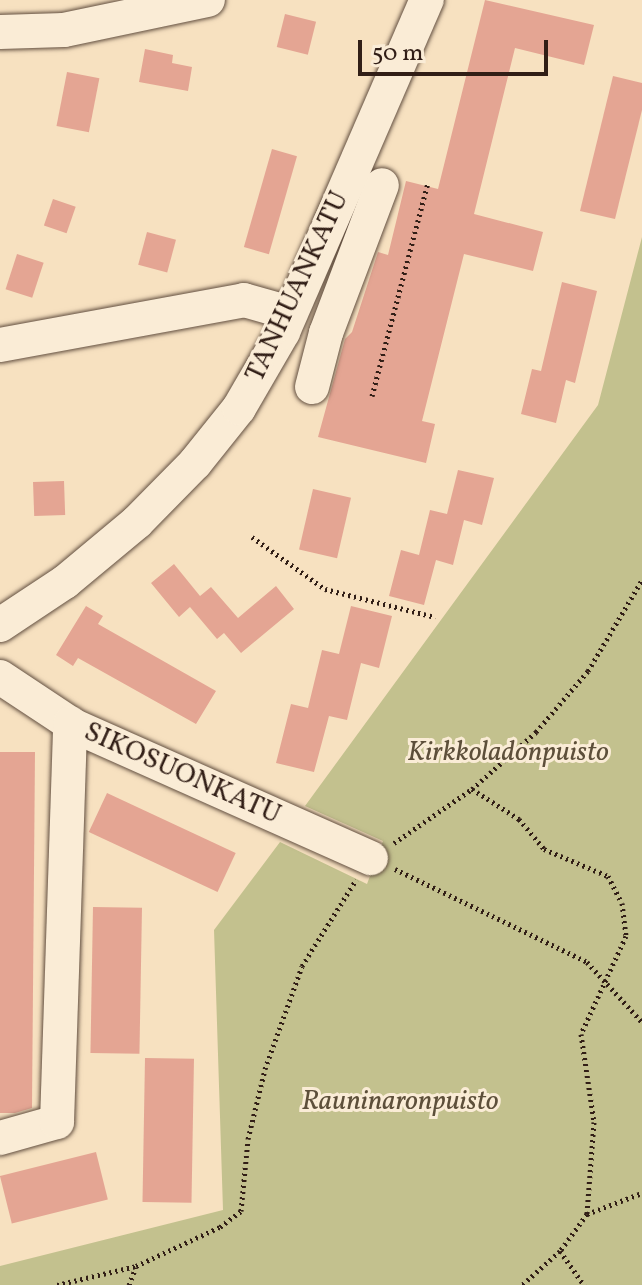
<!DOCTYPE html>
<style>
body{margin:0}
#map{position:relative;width:642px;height:1285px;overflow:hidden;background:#f7e1c0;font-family:Vollkorn,serif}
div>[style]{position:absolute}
.green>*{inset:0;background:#c3c18e}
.building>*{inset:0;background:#e4a593;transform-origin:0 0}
.path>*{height:5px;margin-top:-2.5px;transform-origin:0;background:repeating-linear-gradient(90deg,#311e16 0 2px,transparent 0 6px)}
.roads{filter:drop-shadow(0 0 2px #624f40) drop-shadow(0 0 2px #624f40)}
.minor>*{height:34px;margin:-17px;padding:0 17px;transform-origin:17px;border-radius:17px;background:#faecd6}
span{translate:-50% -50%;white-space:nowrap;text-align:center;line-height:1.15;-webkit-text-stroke:6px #faecd6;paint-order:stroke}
.street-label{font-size:28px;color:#311e16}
.park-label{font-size:28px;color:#5d4f3a;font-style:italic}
.scale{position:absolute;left:358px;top:40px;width:190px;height:36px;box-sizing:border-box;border:4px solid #311e16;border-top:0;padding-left:10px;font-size:24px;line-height:28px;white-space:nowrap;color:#311e16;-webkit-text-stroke:6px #faecd6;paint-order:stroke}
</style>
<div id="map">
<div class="green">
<div style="clip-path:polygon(642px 237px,642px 1285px,0 1285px,0 1266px,223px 1210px,214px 930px,280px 842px,367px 884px,383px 841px,305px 806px,598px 405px)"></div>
</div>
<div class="building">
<div style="clip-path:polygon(485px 0,594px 25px,584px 65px,515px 48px,474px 214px,543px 232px,533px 271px,464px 254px,422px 421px,435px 424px,426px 463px,318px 437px,345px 339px,352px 332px,378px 252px,388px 255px,406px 181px,438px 189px)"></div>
<div style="left:285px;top:14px;width:32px;height:34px;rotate:14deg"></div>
<div style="clip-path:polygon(145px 49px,173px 55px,172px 63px,192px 67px,188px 91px,139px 82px)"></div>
<div style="left:67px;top:72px;width:33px;height:55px;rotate:11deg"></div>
<div style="clip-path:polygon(613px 76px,642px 83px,642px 110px,615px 219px,580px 211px)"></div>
<div style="left:272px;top:149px;width:26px;height:102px;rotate:16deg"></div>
<div style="left:53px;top:199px;width:24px;height:28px;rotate:19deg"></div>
<div style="left:147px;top:232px;width:30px;height:34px;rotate:15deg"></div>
<div style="left:17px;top:254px;width:28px;height:37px;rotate:18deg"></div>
<div style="clip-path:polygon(562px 282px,597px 291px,575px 383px,566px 380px,556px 423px,521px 414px,532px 369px,541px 371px)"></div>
<div style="clip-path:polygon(458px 470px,494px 478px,482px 525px,464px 520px,453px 565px,436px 560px,424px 605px,389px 596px,401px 550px,419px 555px,430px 510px,447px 514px)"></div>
<div style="left:64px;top:481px;width:34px;height:31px;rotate:88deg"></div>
<div style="left:313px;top:489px;width:39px;height:62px;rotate:13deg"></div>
<div style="clip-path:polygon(174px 564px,200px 596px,211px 587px,238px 618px,276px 586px,294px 609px,241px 653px,224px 633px,217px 639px,190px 607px,179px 617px,151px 583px)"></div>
<div style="clip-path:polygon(86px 606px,103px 616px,98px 624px,216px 691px,196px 724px,78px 658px,73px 666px,56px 655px)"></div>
<div style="clip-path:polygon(351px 606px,392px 616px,379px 668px,361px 663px,347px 720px,329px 716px,314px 772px,276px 763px,291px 704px,308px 708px,322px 650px,339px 654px)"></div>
<div style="clip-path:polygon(0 752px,35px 752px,32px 1108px,15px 1113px,0 1113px)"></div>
<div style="left:107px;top:793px;width:142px;height:43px;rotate:25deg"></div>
<div style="left:93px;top:907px;width:49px;height:146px;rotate:1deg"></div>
<div style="left:145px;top:1058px;width:49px;height:144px;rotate:1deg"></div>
<div style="left:96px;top:1152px;width:49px;height:99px;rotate:76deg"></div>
</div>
<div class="path">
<div style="left:372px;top:396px;width:220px;rotate:-75.3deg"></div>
<div style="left:252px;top:537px;width:90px;rotate:35.5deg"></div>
<div style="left:325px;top:589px;width:114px;rotate:14.3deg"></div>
<div style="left:472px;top:789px;width:56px;rotate:32.6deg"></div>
<div style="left:519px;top:819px;width:39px;rotate:50deg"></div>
<div style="left:544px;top:849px;width:69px;rotate:22.9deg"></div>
<div style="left:608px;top:876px;width:30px;rotate:63deg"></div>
<div style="left:622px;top:903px;width:33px;rotate:83deg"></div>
<div style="left:626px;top:936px;width:108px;rotate:114.7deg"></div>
<div style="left:581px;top:1034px;width:89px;rotate:81.6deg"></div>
<div style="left:594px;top:1122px;width:92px;rotate:94.4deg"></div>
<div style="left:587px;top:1214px;width:46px;rotate:126.1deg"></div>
<div style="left:560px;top:1251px;width:51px;rotate:138.2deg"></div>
<div style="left:394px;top:843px;width:95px;rotate:-34.7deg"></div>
<div style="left:472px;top:789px;width:86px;rotate:-41.7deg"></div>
<div style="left:536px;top:732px;width:80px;rotate:-49.6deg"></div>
<div style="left:588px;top:671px;width:106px;rotate:-59.3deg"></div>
<div style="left:395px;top:869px;width:213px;rotate:25.8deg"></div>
<div style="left:587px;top:962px;width:81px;rotate:47.5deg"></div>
<div style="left:587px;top:1214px;width:59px;rotate:-20.9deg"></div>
<div style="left:560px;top:1251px;width:42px;rotate:54.8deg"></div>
<div style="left:57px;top:1285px;width:81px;rotate:-13.5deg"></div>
<div style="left:136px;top:1266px;width:93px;rotate:-24.9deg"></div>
<div style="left:220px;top:1227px;width:26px;rotate:-37deg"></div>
<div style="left:241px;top:1211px;width:72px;rotate:-84.4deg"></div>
<div style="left:248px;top:1139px;width:72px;rotate:-76.3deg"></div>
<div style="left:265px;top:1069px;width:109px;rotate:-70.2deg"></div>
<div style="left:302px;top:966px;width:102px;rotate:-57.9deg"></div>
<div style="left:129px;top:1285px;width:19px;rotate:-69deg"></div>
</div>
<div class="roads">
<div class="minor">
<div style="left:0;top:32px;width:64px;rotate:-1.8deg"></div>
<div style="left:64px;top:30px;width:147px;rotate:-11.8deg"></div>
<div style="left:0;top:345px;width:248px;rotate:-10.4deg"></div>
<div style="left:244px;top:300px;width:48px;rotate:15.8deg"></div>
<div style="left:312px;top:387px;width:56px;rotate:-75.5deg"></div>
<div style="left:326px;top:333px;width:158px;rotate:-69.3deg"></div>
<div style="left:0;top:625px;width:78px;rotate:-33.5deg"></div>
<div style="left:65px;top:582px;width:94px;rotate:-39.8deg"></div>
<div style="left:137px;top:522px;width:83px;rotate:-45.5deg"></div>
<div style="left:195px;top:463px;width:70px;rotate:-51.3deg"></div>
<div style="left:239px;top:408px;width:88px;rotate:-59.9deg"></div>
<div style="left:283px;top:332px;width:362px;rotate:-66.6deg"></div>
<div style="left:0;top:677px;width:89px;rotate:33.5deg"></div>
<div style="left:74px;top:726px;width:325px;rotate:24deg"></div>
<div style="left:0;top:1138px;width:59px;rotate:-15.7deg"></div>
<div style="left:57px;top:1122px;width:399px;rotate:-88.1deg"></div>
</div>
</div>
<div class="street-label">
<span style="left:298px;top:287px;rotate:-65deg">TANHUANKATU</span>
<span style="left:182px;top:774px;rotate:24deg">SIKOSUONKATU</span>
</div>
<div class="park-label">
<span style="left:508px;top:753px">Kirkkoladonpuisto</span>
<span style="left:400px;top:1102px">Rauninaronpuisto</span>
</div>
<div class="scale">50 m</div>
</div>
